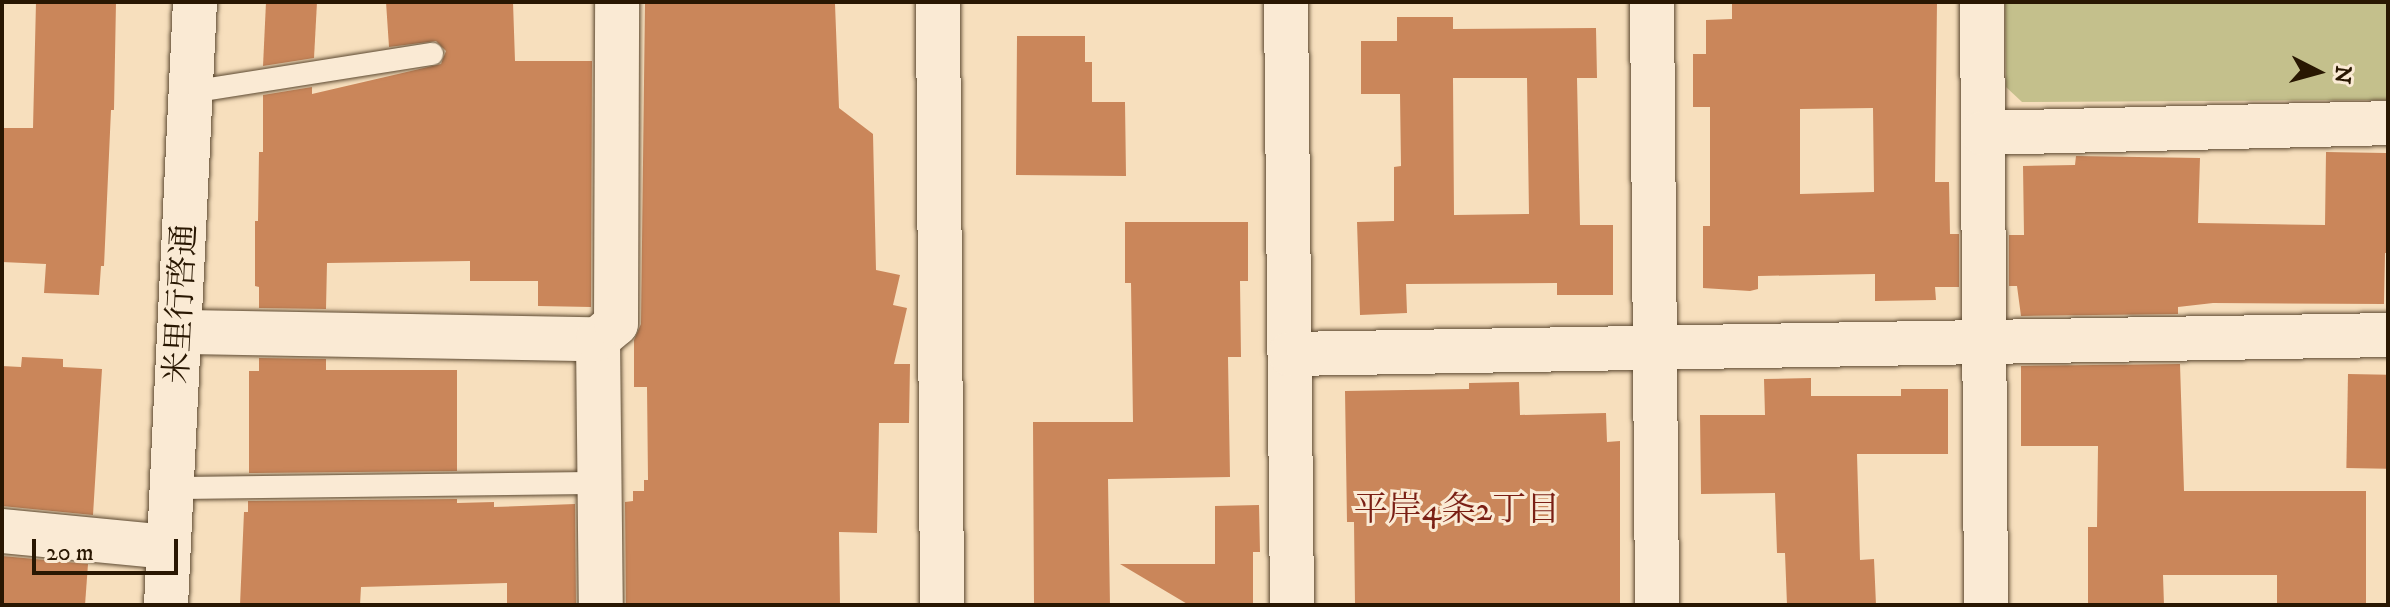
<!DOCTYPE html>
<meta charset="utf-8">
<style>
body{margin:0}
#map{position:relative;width:2390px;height:607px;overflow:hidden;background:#f7dfbd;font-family:"IM FELL DW Pica","Noto Serif JP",serif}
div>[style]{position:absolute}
.green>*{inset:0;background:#c4c08c}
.building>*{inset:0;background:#ca865a;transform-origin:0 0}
.roads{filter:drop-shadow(0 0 2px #5c4931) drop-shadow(0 0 2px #5c4931)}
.lane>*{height:22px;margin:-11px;padding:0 11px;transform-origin:11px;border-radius:11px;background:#faead4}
.street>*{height:44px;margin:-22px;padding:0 22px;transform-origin:22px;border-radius:22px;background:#faead4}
.secondary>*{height:44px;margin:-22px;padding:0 22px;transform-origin:22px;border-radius:22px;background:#faead4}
span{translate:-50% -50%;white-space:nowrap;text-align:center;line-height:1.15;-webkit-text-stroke:6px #faead4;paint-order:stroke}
.street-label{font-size:32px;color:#291702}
.neighbourhood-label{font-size:34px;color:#7a1f14}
.frame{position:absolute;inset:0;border:4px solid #291702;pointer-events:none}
.north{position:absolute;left:2278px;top:32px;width:80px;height:80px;-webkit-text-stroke:6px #faead4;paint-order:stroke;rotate:96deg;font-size:22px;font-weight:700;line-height:32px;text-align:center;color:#291702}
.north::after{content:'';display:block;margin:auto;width:28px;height:36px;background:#291702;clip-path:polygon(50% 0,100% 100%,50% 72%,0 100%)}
.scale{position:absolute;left:32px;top:539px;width:146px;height:36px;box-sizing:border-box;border:4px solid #291702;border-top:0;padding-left:10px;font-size:24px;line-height:28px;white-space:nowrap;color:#291702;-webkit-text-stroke:6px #faead4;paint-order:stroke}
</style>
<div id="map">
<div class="green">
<div style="clip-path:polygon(2005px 2px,2388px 2px,2388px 100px,2022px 102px,2006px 87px)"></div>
</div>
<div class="building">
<div style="clip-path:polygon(36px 2px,116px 2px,114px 110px,111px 110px,104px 266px,101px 266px,99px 295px,44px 293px,46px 264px,2px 262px,2px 128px,33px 128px)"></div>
<div style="clip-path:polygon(266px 2px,317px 2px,314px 58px,263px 66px)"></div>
<div style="clip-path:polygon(386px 2px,513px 2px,515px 61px,592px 61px,591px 307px,538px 306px,538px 281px,470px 281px,470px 261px,327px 263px,326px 309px,259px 308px,259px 287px,255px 286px,255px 221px,258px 221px,259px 152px,263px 152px,263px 95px,312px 87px,312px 94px,441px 64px,446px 51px,436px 41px,389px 47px)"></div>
<div style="clip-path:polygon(645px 2px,835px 4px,839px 108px,873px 134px,876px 270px,900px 275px,893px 305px,907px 308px,894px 364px,910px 364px,909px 423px,879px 423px,877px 533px,839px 532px,840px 605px,626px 605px,625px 502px,633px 501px,633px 491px,644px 491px,644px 480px,648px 480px,647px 387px,634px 387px,634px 340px,641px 324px)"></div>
<div style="clip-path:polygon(evenodd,1732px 2px,1937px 2px,1935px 182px,1949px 182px,1950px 234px,1959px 234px,1959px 287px,1935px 287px,1936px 300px,1875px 301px,1875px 274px,1758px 276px,1758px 289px,1750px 291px,1703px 288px,1703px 226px,1710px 226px,1710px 107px,1693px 107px,1693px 54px,1706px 54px,1706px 20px,1732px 19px,1732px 2px,1873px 108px,1874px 192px,1800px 194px,1800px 109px,1873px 108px)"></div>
<div style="clip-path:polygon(evenodd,1397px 17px,1453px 17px,1453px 29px,1596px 28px,1597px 78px,1577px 78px,1580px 225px,1613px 225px,1613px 295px,1557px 295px,1557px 283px,1406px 284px,1407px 313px,1360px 315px,1357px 222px,1394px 221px,1394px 167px,1401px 166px,1400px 94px,1361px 94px,1361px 41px,1397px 41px,1397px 17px,1453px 78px,1527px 78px,1529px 214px,1454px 215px,1453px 78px)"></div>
<div style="clip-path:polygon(1017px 36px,1085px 36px,1085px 62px,1092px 62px,1092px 102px,1125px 102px,1126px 176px,1016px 175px)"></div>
<div style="clip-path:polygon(2326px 152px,2386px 153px,2388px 253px,2385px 253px,2384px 304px,2213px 303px,2178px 307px,2178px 314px,2021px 316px,2017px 286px,2009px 286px,2009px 235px,2024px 235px,2023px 166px,2075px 165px,2076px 156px,2200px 158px,2198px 223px,2325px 225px)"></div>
<div style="clip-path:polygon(1125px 222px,1248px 222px,1248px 281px,1240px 281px,1241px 357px,1228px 357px,1230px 477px,1108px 479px,1110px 605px,1034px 605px,1033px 422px,1133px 422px,1131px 283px,1125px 283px)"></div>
<div style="clip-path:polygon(22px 357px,63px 359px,63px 367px,102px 369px,93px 515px,2px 506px,2px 366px,21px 367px)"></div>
<div style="clip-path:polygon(259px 358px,326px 359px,326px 370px,457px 370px,457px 471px,249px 473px,249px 371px,259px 371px)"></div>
<div style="clip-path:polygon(2180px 364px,2184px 491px,2366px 491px,2366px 605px,2277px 605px,2277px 575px,2163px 575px,2164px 605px,2088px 605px,2088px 527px,2097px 527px,2098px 446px,2021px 446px,2021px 366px)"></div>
<div style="left:2348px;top:374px;width:40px;height:94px;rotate:1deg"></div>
<div style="clip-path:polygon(1811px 378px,1811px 396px,1901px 396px,1901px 389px,1948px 389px,1948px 454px,1857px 454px,1860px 560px,1874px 559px,1876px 605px,1787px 605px,1785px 553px,1777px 553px,1775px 493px,1701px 494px,1700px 415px,1765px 415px,1764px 379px)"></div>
<div style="clip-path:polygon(1519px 382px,1520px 415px,1606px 413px,1607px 442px,1620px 441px,1620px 605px,1355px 605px,1354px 522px,1347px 522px,1345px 391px,1469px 389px,1469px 383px)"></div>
<div style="clip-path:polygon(457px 499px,457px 503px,494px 502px,494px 507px,575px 504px,576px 605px,507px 605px,507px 583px,361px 587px,360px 605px,240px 605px,244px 512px,248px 512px,248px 501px)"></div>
<div style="clip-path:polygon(1259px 505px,1260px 552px,1253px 552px,1253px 605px,1189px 605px,1120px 564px,1215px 564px,1215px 506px)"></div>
<div style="clip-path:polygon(2px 556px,88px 564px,85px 605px,2px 605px)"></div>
</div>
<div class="roads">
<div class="lane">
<div style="left:191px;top:92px;width:244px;rotate:-9deg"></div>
<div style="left:172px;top:488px;width:427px;rotate:-0.7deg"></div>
</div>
<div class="street">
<div style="left:938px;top:2px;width:603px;rotate:89.62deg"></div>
<div style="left:1286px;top:2px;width:603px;rotate:89.43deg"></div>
<div style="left:1652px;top:2px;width:603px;rotate:89.52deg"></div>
<div style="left:1982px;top:2px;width:603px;rotate:89.62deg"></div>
<div style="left:1983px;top:133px;width:405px;rotate:-1.4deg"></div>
<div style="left:181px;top:332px;width:417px;rotate:1deg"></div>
<div style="left:598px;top:339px;width:266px;rotate:89.4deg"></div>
<div style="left:598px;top:339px;width:23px;rotate:-40deg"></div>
<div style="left:616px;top:324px;width:322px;rotate:-89.8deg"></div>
<div style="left:1290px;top:354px;width:1098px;rotate:-0.99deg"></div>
<div style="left:2px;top:531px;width:167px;rotate:5.5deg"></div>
</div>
<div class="secondary">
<div style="left:166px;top:605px;width:604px;rotate:-87.25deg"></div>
</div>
</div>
<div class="street-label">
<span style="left:182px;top:304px;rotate:-87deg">米里行啓通</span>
</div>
<div class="neighbourhood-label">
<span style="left:1457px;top:511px">平岸4条2丁目</span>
</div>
<div class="frame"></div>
<div class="north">N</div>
<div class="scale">20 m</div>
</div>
